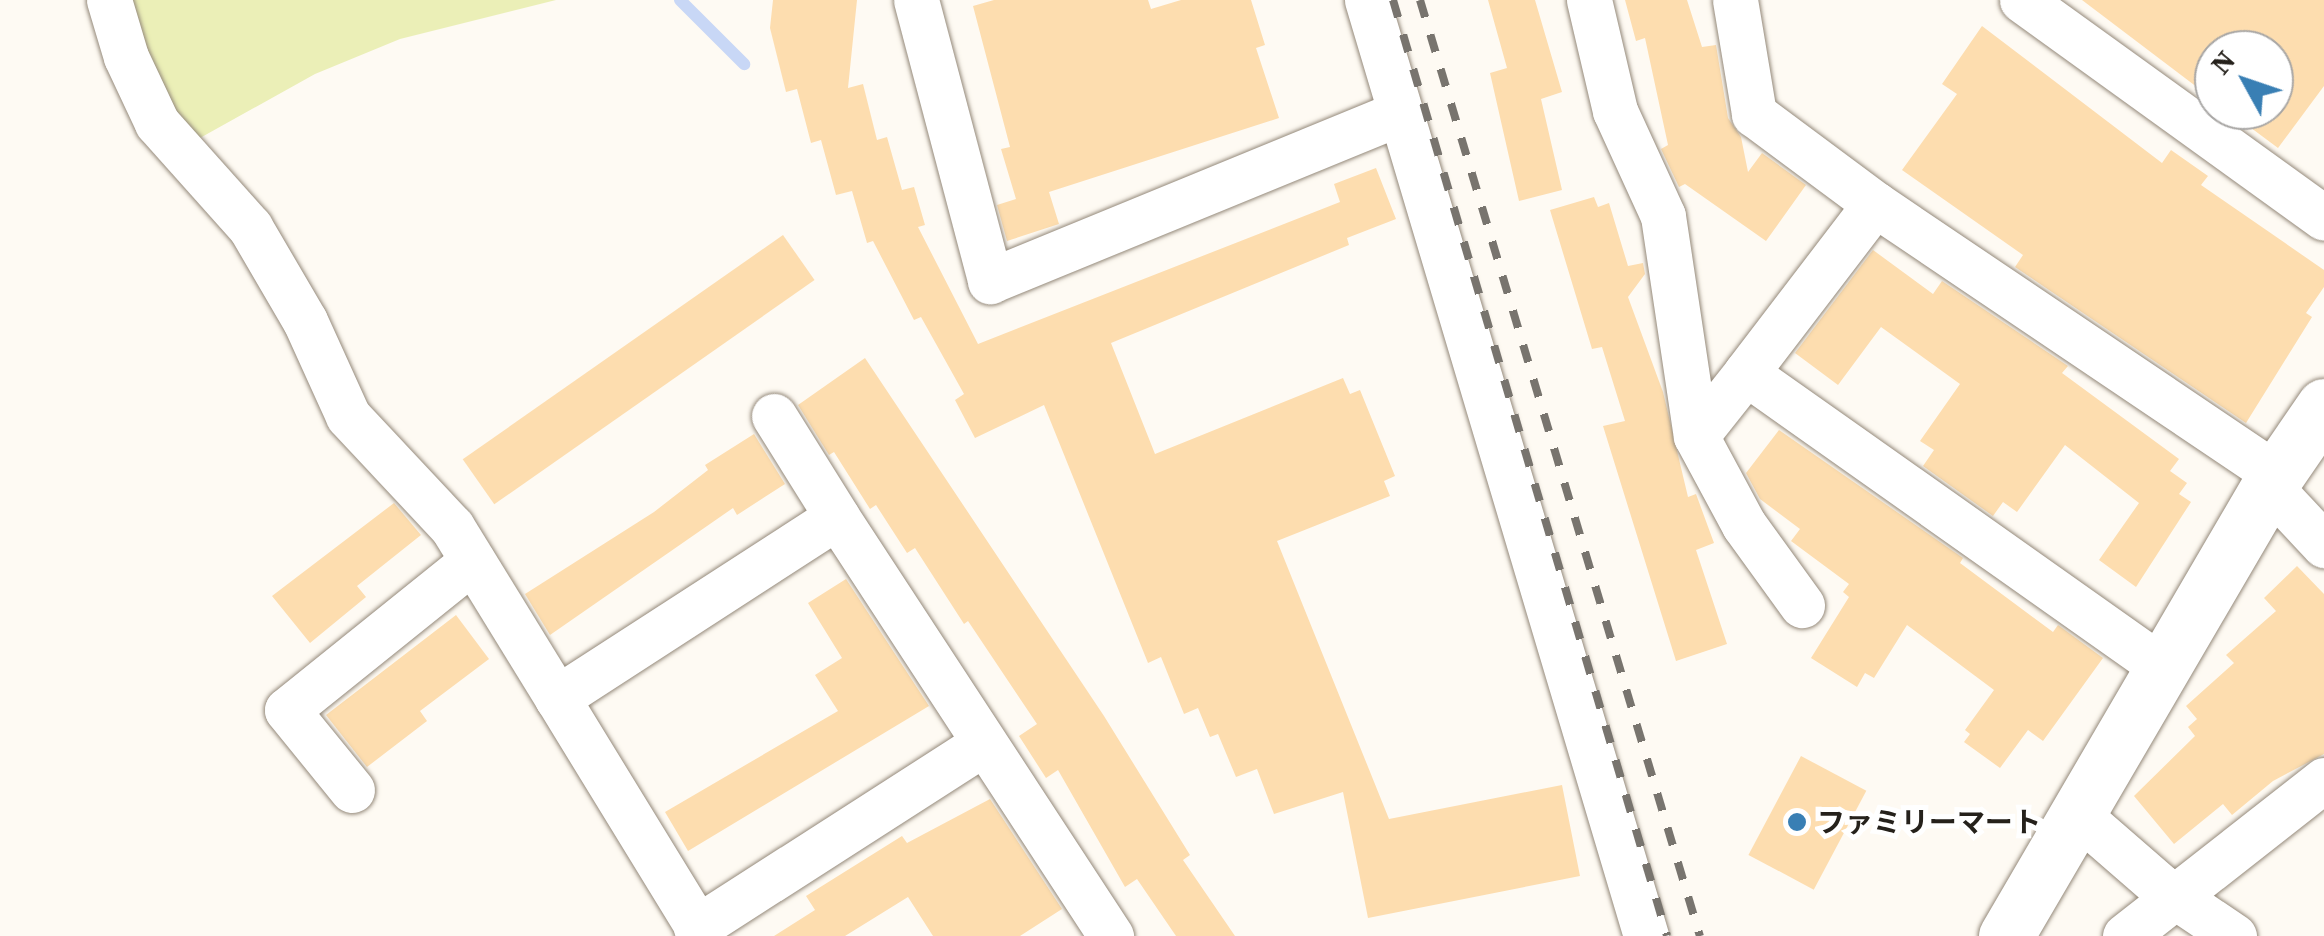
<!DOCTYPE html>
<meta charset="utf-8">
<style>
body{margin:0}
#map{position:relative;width:2324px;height:936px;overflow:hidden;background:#fefaf3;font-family:"Source Serif 4","Noto Sans JP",serif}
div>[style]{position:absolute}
.green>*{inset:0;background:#ebefb7}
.stream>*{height:12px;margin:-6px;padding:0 6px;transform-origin:6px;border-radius:6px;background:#c8d7f6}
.building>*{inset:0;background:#fdddaf;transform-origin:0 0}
.roads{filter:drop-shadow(0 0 2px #94897a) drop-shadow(0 0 2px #94897a)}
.minor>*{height:45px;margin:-22.5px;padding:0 22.5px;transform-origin:22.5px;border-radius:22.5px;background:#fff}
.tertiary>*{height:55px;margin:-27.5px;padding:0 27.5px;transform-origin:27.5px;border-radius:27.5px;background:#fff}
.rail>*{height:8px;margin-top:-4px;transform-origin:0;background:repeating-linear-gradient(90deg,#78746e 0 18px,transparent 0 36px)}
.dots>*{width:28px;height:28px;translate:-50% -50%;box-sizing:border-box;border:5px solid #fff;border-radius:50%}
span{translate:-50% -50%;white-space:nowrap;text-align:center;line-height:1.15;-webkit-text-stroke:10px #fff;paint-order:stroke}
.poi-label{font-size:28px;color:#25211b;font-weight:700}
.left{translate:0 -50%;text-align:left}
.north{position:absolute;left:2194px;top:30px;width:100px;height:100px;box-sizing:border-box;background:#fff;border:2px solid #a8a6a4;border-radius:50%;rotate:310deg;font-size:28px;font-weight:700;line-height:40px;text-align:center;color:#25211b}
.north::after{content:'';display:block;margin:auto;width:35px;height:45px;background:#397fb4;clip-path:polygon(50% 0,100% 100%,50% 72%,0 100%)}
</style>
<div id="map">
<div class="green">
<div style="clip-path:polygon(123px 0,556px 0,400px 39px,315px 74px,191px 143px)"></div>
</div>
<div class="stream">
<div style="left:680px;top:0;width:91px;rotate:45deg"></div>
</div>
<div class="building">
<div style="clip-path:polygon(773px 0,857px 0,848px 88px,863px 84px,877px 140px,887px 137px,902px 190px,914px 187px,925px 225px,918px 227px,978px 344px,1340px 202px,1334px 184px,1376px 168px,1396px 219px,1347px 238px,1349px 245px,1111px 343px,1155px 454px,1343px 378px,1350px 394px,1360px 390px,1395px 476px,1384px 481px,1390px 496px,1277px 541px,1389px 819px,1562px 785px,1580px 876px,1368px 918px,1343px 792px,1274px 814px,1257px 769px,1236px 777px,1218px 734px,1210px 737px,1198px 708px,1184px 714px,1161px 657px,1148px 663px,1044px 405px,975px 438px,955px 400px,964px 394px,921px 317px,914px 320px,873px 241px,867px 243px,852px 191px,836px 195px,821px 140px,811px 143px,797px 89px,786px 92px,770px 28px)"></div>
<div style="clip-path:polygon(994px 0,1148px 0,1151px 9px,1181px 0,1251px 0,1265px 45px,1256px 48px,1279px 118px,1049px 192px,1059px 224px,1007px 241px,997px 205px,1016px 199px,1001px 149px,1010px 147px,973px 6px)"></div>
<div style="clip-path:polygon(1488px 0,1535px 0,1562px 92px,1541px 99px,1562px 190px,1519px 201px,1490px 73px,1507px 68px)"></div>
<div style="clip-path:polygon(1625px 0,1687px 0,1702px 47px,1716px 45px,1728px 118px,1741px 137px,1748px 172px,1762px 153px,1806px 185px,1766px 241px,1685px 184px,1679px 187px,1661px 149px,1668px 145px,1645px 38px,1636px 41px)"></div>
<div style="clip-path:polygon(2082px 0,2324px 0,2324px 86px,2278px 148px,2227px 110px,2274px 110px,2274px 50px,2214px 50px,2214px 100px)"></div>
<div style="clip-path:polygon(1982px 26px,2162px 163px,2171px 150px,2208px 176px,2201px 185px,2324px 270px,2324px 287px,2306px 313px,2312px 317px,2246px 423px,2015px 267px,2023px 255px,1902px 170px,1957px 94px,1942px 84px)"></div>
<div style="clip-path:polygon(1594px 197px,1598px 207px,1609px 203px,1628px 266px,1643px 263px,1645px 274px,1628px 297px,1663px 392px,1688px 497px,1696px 494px,1714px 543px,1696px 550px,1727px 644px,1676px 661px,1603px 426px,1625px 421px,1602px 347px,1592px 349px,1550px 210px)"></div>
<div style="left:783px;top:235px;width:55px;height:391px;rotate:55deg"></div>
<div style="clip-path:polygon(1873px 250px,1933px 294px,1942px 281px,2068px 366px,2062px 373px,2179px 459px,2170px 471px,2187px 483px,2179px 494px,2191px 502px,2136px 587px,2099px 560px,2139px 503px,2065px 445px,2017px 512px,2003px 502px,1993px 516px,1923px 466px,1934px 450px,1920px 441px,1960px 384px,1881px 327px,1838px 385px,1795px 353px)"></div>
<div style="clip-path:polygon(865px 358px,1104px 716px,1190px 855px,1183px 860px,1235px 936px,1176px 936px,1137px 879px,1125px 887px,1058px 770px,1046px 778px,1019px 736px,1037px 724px,968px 621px,964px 624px,915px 548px,907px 553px,876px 505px,870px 509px,834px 452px,829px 455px,798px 405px)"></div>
<div style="clip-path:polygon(1779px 430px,1963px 558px,1960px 563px,2053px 632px,2058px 625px,2103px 658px,2043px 741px,2028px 730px,2000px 768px,1964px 742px,1970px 734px,1965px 730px,1994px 690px,1907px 625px,1874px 678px,1865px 673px,1857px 687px,1811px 658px,1849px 597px,1843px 592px,1849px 584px,1791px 541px,1800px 529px,1760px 499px,1746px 473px)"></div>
<div style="clip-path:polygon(754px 434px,785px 484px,737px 515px,733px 508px,550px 635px,525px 594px,654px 512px,708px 470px,705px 465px)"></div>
<div style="clip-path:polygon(394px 503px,421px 535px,357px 586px,366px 597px,310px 643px,272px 596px)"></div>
<div style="clip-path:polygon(2297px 566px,2324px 594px,2324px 754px,2273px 781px,2232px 815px,2223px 804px,2174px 844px,2134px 796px,2195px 736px,2188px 727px,2197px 719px,2186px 706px,2234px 663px,2226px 655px,2276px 611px,2264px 598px)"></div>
<div style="clip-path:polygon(846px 579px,929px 706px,688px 851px,665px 812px,838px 711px,815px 675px,842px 658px,808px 603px)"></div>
<div style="clip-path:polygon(456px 615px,489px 659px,420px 711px,427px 721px,367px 767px,326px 715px)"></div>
<div style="left:1801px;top:756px;width:74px;height:112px;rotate:28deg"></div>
<div style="clip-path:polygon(990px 799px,1062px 909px,1020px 936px,933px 936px,908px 897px,845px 936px,774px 936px,815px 910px,806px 896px,902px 836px,907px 843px)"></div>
</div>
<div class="roads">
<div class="minor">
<div style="left:109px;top:0;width:59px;rotate:73.4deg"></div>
<div style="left:126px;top:57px;width:73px;rotate:64.8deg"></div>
<div style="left:157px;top:123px;width:140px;rotate:48.2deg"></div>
<div style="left:250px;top:227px;width:109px;rotate:59.7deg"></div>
<div style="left:305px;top:321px;width:104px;rotate:65.6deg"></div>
<div style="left:348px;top:416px;width:152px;rotate:46.9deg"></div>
<div style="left:452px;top:527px;width:201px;rotate:58.4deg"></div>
<div style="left:916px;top:0;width:291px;rotate:75.2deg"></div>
<div style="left:990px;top:281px;width:443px;rotate:-22.3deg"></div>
<div style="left:1367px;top:0;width:977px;rotate:73.4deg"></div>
<div style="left:1589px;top:0;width:114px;rotate:76.8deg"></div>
<div style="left:1615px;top:111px;width:115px;rotate:65.4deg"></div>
<div style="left:1663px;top:216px;width:222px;rotate:81.5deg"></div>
<div style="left:1696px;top:436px;width:80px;rotate:-51.6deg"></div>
<div style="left:1735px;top:0;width:116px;rotate:80.5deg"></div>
<div style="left:1754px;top:114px;width:151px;rotate:36.6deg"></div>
<div style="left:1875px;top:204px;width:485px;rotate:34deg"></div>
<div style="left:2022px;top:0;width:372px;rotate:35.8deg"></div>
<div style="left:1875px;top:204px;width:213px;rotate:127.4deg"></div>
<div style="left:1746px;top:373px;width:509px;rotate:35.25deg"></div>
<div style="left:774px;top:416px;width:119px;rotate:58deg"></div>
<div style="left:1696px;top:436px;width:101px;rotate:61.7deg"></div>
<div style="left:1744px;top:525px;width:99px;rotate:54.1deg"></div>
<div style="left:2269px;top:486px;width:81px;rotate:47deg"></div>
<div style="left:352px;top:790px;width:103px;rotate:-129.1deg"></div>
<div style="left:287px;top:710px;width:238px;rotate:-38.8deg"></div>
<div style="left:2077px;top:814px;width:111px;rotate:41deg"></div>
<div style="left:2161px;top:887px;width:88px;rotate:33.9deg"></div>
<div style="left:696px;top:928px;width:341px;rotate:-32.7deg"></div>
<div style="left:703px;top:936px;width:279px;rotate:-121.5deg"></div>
<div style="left:557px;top:698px;width:333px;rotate:-32.9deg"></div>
<div style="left:837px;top:517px;width:501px;rotate:56.82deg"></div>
<div style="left:2125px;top:936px;width:253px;rotate:-38.1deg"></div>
</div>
<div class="tertiary">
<div style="left:2006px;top:936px;width:521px;rotate:-59.7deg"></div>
<div style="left:2269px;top:486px;width:97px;rotate:-55.5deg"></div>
</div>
</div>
<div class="rail">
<div style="left:1393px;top:0;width:975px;rotate:73.68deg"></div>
<div style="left:1420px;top:0;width:977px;rotate:73.35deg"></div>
</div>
<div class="dots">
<div style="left:1797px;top:822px;background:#397fb4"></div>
</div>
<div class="poi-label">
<span class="left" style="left:1817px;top:822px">ファミリーマート</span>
</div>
<div class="north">N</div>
</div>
